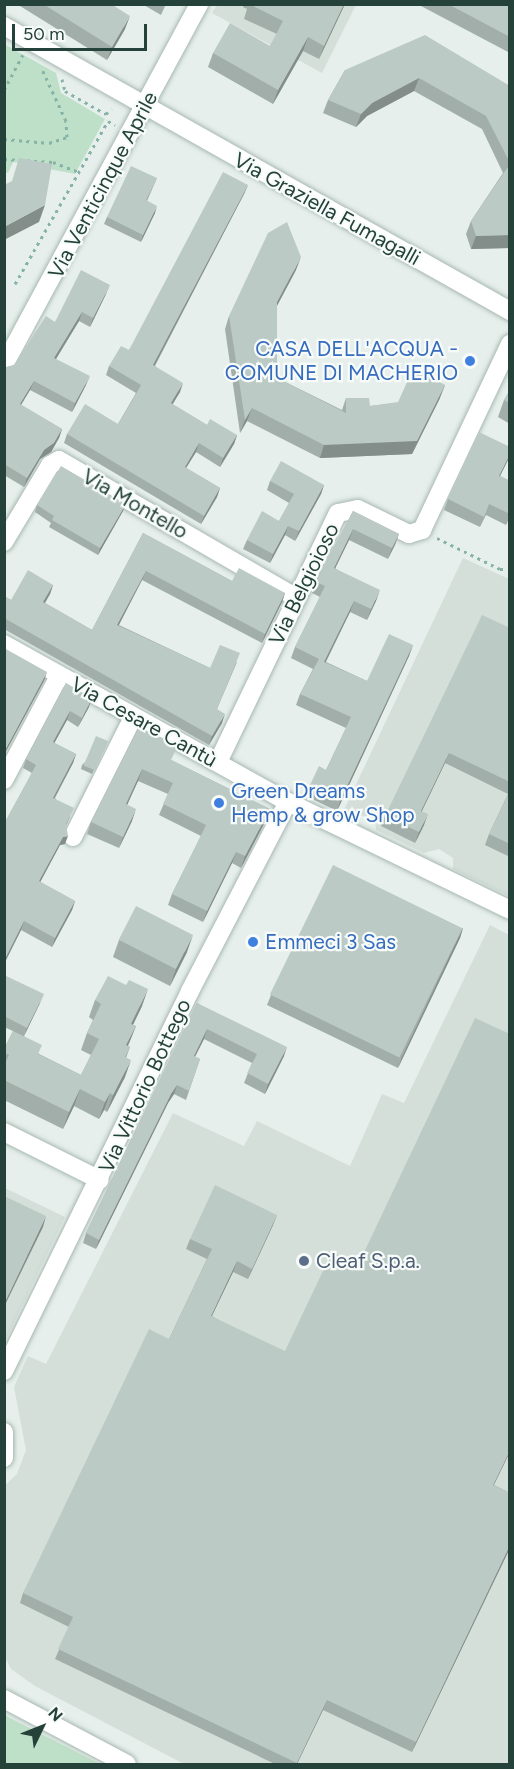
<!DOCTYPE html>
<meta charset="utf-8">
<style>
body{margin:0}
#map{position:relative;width:514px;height:1769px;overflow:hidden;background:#e6efeb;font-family:Figtree,sans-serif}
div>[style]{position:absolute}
.built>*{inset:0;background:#d4dfda}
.green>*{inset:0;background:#bfe0c8}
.path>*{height:3px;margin-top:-1.5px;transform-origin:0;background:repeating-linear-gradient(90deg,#86b3a5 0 3px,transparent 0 7.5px)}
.roads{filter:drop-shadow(0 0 2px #a8b8b2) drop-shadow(0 0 2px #a8b8b2)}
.minor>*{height:18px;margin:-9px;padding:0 9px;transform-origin:9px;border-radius:9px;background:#fff}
.wall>*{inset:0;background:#a1aea9}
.shaded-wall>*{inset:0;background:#838d89}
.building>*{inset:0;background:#bbcac4;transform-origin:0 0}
.dots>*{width:16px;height:16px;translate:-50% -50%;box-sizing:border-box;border:3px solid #f7fbf9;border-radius:50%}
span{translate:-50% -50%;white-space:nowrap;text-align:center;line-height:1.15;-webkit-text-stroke:4.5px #f7fbf9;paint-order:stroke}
.street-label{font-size:21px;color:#24423a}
.shop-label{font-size:21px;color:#366cbe}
.right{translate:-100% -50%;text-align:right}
.left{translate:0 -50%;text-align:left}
.service-label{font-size:21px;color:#4e5e75}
.frame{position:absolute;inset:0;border:6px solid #24423a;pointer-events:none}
.north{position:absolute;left:12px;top:1697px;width:60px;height:60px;-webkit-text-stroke:4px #f7fbf9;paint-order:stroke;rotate:47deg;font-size:16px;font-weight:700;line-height:24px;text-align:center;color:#24423a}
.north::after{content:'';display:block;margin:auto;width:21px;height:27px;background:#24423a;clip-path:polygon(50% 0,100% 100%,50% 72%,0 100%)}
.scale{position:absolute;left:12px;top:24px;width:135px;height:27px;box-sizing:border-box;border:3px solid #24423a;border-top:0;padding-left:8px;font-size:18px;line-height:21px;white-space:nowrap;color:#24423a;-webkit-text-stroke:4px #f7fbf9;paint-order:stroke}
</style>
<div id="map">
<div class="built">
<div style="clip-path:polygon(217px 5px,356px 5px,322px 73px,212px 13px)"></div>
<div style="clip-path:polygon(463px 558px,509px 579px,509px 896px,453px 869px,453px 858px,439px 849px,424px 853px,376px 830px,375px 818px,343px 812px)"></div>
<div style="clip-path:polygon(490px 925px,509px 935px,509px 1764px,184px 1764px,35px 1686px,11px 1669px,5px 1657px,4px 1486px,17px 1474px,26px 1450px,14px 1387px,28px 1356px,46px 1364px,173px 1113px,244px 1146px,257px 1121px,350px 1166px,382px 1094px,404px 1103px)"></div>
<div style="clip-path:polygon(5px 1188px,65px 1217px,5px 1341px)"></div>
</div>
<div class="green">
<div style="clip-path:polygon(4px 44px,56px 73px,61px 93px,105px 119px,75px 174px,13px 162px,8px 173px,5px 172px)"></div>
<div style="clip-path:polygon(5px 1714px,8px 1717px,100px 1764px,5px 1764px)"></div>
</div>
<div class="path">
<div style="left:62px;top:79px;width:12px;rotate:76deg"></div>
<div style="left:65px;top:91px;width:47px;rotate:29.3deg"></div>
<div style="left:106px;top:114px;width:8px;rotate:-45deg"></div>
<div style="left:4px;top:90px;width:40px;rotate:-62deg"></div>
<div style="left:4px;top:139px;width:45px;rotate:5.1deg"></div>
<div style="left:49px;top:143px;width:19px;rotate:-18deg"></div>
<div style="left:67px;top:137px;width:16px;rotate:-94deg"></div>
<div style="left:66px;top:121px;width:60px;rotate:-114.8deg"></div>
<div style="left:4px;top:159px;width:49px;rotate:3.5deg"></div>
<div style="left:53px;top:162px;width:28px;rotate:21deg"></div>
<div style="left:15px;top:284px;width:188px;rotate:-60.3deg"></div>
<div style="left:108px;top:121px;width:8px;rotate:30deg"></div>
<div style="left:437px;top:538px;width:70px;rotate:26.2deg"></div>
<div style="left:500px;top:569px;width:10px"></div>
</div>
<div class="roads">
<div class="minor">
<div style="left:4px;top:26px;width:581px;rotate:29.39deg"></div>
<div style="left:4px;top:365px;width:410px;rotate:-61.6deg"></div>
<div style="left:4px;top:542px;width:90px;rotate:-59.1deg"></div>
<div style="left:50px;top:465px;width:10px;rotate:-29deg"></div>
<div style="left:59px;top:460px;width:275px;rotate:30.1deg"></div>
<div style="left:4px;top:644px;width:325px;rotate:29.1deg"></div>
<div style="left:288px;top:802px;width:247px;rotate:25.9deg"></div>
<div style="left:218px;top:762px;width:276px;rotate:-64.3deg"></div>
<div style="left:338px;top:513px;width:20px;rotate:-11deg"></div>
<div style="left:358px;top:509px;width:57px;rotate:26.1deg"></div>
<div style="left:409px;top:534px;width:14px;rotate:-17deg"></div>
<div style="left:422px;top:530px;width:206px;rotate:-64.7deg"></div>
<div style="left:4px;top:780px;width:118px;rotate:-62.1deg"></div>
<div style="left:73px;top:837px;width:134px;rotate:-63.4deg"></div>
<div style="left:4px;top:1132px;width:107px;rotate:26.6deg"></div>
<div style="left:4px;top:1371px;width:423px;rotate:-63.9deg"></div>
<div style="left:190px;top:991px;width:213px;rotate:-62.6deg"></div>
<div style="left:4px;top:1432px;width:26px;rotate:90deg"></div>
<div style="left:4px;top:1699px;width:139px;rotate:27.9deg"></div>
</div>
</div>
<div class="wall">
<div style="clip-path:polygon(20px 4px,111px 4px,125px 29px,107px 60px,20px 6px)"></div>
<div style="clip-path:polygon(142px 4px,166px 4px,161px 15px)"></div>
<div style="clip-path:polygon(244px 4px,345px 4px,319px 59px,303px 51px,273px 104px,208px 67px,213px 53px,270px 46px,277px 34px,244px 19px,247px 9px,243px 7px)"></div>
<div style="clip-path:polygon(422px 4px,510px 4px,510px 53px,421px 6px)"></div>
<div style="clip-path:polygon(345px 70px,510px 86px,510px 248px,471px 249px,466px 234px,471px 221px,503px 173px,482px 129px,414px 91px,367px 116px,356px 127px,323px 113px,328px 100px)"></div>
<div style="clip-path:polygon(157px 178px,147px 201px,155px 213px,141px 242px,104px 224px,107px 217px)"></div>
<div style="clip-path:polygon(248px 185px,244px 194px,155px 366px,180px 392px,172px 404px,207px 425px,237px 435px,234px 444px,220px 467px,196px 452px,186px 468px,220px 488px,217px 497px,201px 524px,64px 443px,67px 434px,118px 424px,136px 393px,106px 375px,109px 366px,129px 350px)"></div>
<div style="clip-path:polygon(296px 270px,277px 306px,277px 378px,342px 410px,346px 398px,370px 406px,440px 398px,412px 454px,320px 458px,247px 421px,240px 433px,225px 329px,229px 316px)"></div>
<div style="clip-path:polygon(106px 294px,90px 327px,79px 321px,56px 359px,86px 385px,72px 412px,30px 390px,21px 405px,62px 429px,59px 438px,51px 452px,40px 459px,24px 487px,4px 475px,4px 366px,7px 367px,14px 365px,55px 322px)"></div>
<div style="clip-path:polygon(510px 390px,510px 424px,498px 417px,504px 400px)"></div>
<div style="clip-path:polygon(510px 447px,510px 456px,500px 476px,510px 481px,510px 517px,506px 525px,486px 515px,480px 527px,444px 510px,448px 499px)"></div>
<div style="clip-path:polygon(270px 481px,324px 485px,321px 494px,295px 541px,285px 535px,270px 563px,243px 549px,247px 540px,279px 521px,289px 503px,267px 490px)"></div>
<div style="clip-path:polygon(126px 504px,123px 511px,98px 555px,49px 527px,51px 523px,35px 512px,37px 505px)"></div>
<div style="clip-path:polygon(353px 511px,399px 534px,388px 559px,349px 540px,335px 568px,376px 601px,367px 620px,350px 612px,326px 662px,367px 681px,413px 645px,409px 656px,337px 811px,306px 796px,310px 785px,326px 770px,346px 728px,296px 705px,300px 694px,313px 669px,291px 658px,295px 647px,320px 597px,312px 593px,316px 582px)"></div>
<div style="clip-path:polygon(143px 533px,232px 581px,285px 593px,282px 602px,262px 643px,142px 580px,119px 625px,210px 668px,237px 662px,217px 709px,222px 723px,209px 745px,4px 629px,4px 596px,11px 600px,53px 585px,50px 594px,45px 603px,92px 630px)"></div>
<div style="clip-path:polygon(510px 628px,510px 857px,485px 845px,489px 834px,508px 794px,445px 763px,422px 811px,424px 825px,415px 843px,381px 826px,385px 816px)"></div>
<div style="clip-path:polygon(66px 683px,89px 707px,78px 727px,67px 720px,54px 743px,76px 754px,73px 763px,55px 798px,70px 817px,66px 826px,65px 844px,60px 845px,40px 882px,75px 901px,72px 910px,52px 947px,21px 930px,4px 964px,4px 824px,32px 773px,23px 768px,26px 759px)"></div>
<div style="clip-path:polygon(139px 727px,171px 760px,270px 809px,266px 820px,241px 868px,232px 863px,203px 922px,168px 905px,172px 894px,201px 836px,159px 815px,168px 794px,138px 781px,127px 805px,132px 821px,119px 848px,87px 834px,91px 822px)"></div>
<div style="clip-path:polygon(108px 741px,92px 774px,81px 769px,82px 765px)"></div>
<div style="clip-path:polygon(463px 928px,460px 938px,398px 1068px,267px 1005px,271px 995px)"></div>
<div style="clip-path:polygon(119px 940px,187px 952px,170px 986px,113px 957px)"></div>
<div style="clip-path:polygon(4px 975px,40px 1003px,24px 1036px,39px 1054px,81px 1075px,91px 1055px,81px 1050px,87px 1033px,93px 1020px,89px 1017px,95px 1000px,142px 1006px,133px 1025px,136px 1026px,128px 1046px,130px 1047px,126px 1058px,125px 1077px,107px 1112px,104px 1110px,99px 1119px,74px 1106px,63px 1129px,4px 1100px,4px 1049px,13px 1031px,4px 1027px)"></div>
<div style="clip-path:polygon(197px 1003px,284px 1056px,265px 1094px,244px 1083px,252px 1063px,204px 1039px,195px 1057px,200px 1059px,186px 1100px,174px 1094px,168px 1103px,96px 1249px,83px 1243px,86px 1233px)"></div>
<div style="clip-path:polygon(277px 1215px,273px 1225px,248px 1279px,233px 1272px,212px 1316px,494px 1485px,510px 1493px,510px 1548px,412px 1752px,323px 1710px,297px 1764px,275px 1764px,55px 1659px,69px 1627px,20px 1603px,23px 1593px,169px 1339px,207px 1259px,186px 1249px,190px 1239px)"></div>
</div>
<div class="shaded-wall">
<div style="clip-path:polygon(344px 4px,345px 4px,319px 59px,324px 46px)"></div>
<div style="clip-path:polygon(130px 16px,125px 29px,107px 60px,112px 47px)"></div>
<div style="clip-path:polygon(308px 37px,303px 51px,273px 104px,278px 90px)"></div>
<div style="clip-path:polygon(419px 78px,414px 91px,367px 116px,356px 127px,361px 114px,372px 103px)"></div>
<div style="clip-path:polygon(248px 185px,244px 194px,150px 374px,153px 365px)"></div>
<div style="clip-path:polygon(45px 205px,39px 222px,4px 240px,4px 227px)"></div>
<div style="clip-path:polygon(157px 206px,155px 213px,141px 242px,143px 235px)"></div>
<div style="clip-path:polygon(510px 235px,510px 248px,471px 249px,476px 236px)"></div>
<div style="clip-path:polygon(301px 257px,296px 270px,272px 315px,277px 302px)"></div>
<div style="clip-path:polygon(110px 285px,106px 294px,90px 327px,93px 318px)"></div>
<div style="clip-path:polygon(82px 312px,79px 321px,51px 367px,54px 358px)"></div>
<div style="clip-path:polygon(90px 376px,86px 385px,72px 412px,75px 403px)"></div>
<div style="clip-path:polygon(34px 381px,30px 390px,16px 413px,20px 404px)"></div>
<div style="clip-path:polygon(183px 383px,180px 392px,168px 412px,171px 403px)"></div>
<div style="clip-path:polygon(445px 385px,440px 398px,412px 454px,320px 458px,324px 445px)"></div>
<div style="clip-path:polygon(252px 408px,247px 421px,240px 433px,245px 420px)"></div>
<div style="clip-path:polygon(62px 429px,59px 438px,51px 452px,40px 459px,24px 487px,27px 478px,44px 450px)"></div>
<div style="clip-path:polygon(237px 435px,234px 444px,220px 467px,223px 458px)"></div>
<div style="clip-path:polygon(199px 443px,196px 452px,181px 476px,185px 467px)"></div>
<div style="clip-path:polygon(510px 454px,510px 456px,495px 486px,499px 476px)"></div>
<div style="clip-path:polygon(324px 485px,321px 494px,295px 541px,299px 531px)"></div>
<div style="clip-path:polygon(220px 488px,217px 497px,201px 524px,204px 516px)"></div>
<div style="clip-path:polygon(126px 504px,123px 511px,98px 555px,100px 548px)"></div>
<div style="clip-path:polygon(288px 526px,285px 535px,270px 563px,273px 554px)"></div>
<div style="clip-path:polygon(353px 529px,349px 540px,330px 579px,334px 568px)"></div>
<div style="clip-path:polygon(399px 534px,395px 545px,388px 559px,392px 548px)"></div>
<div style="clip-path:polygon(146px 571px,142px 580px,114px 634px,117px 625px)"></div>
<div style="clip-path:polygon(53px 585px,50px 594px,40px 611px,43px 602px)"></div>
<div style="clip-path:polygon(380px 590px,376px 601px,367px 620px,371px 609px)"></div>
<div style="clip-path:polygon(285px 593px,282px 602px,262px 643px,265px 634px)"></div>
<div style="clip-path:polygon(354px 601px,350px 612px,320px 673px,324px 662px)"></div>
<div style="clip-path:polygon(413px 645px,409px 656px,337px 811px,341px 799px)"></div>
<div style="clip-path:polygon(47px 672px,44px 681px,4px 755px,4px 752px)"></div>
<div style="clip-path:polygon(92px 698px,89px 707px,78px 727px,82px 718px)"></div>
<div style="clip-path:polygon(70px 711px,67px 720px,50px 751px,53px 742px)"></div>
<div style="clip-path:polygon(225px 714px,222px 723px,209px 745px,212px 736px)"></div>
<div style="clip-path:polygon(449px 753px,445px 763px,417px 821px,421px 811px)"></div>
<div style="clip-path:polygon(76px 754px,73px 763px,50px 806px,53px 798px)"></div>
<div style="clip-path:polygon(142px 769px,138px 781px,122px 816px,126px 804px)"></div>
<div style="clip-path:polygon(136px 809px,132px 821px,119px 848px,123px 837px)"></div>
<div style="clip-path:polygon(270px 809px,266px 820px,241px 868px,245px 856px)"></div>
<div style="clip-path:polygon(428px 814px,424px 825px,415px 843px,419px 832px)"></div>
<div style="clip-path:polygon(68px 836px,65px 844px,60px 845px,36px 890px,39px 881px,63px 837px)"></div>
<div style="clip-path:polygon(236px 852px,232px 863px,203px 922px,207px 911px)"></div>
<div style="clip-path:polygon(75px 901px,72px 910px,52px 947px,55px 938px)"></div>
<div style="clip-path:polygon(24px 921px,21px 930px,4px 964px,4px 961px)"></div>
<div style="clip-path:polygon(463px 928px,460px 938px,398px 1068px,402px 1057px)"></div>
<div style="clip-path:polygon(193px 935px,187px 952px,170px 986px,176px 969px)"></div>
<div style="clip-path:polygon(148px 989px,142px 1006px,125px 1041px,131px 1024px)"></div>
<div style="clip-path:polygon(44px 994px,40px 1003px,24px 1036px,27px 1028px)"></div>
<div style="clip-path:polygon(136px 1026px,129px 1043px,120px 1062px,126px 1045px)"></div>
<div style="clip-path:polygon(207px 1029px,204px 1039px,190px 1066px,194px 1056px)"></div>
<div style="clip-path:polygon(287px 1047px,284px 1056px,265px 1094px,268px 1084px)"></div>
<div style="clip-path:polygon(131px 1060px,125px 1077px,107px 1112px,113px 1095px)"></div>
<div style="clip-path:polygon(177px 1085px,174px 1094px,168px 1103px,96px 1249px,99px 1240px,171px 1094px)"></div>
<div style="clip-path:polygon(80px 1089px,74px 1106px,63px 1129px,69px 1112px)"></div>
<div style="clip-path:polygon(110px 1093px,104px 1110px,99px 1119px,105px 1102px)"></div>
<div style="clip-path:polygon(277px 1215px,273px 1225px,248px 1279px,252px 1269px)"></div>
<div style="clip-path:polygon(46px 1216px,43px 1227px,4px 1307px,4px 1304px)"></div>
<div style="clip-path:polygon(237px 1261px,233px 1272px,207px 1326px,211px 1316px)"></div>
<div style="clip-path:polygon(510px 1450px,510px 1452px,489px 1495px,493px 1485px)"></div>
<div style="clip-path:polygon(510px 1545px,510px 1548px,412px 1752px,416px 1742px)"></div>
<div style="clip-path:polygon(327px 1700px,323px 1710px,297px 1764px,296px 1764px)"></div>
</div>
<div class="building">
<div style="clip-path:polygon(43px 4px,111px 4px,130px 16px,112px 47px)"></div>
<div style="clip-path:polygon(249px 4px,344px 4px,324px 46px,308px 37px,278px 90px,213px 53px,230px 23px,270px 46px,283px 21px)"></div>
<div style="clip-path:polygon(448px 4px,510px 4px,510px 37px)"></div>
<div style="clip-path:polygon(425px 35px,510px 86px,510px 163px,486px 116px,419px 78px,372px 103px,361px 114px,328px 100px,345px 70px)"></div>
<div style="clip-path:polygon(19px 158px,52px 164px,45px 205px,4px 227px,4px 185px,12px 181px)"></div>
<div style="clip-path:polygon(510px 164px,510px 235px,476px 236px,471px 221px)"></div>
<div style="clip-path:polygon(131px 166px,157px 178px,146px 200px,157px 206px,143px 235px,107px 217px)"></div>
<div style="clip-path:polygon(223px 172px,248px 185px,153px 365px,183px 383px,171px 403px,207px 425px,210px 419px,237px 435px,223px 458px,199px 443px,185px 467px,220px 488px,204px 516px,67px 434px,85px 404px,118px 424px,132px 401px,141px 385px,109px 366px,121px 346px,129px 350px)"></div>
<div style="clip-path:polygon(287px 222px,301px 257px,277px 302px,277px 378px,346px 413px,346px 398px,369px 398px,370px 406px,398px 402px,414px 367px,445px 385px,417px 441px,324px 445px,252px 408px,245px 420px,229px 316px,268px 233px)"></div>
<div style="clip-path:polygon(81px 270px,110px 285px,93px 318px,82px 312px,54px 358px,90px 376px,75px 403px,34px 381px,20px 404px,62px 429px,54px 443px,44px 450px,27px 478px,4px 464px,4px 366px,7px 367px,14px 365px,46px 316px,55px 322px)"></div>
<div style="clip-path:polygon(510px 390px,510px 403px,504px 400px)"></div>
<div style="clip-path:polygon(479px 432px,510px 447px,510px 454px,499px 476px,510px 481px,510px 514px,489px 504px,484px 517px,448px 499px)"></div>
<div style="clip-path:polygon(281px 461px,324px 485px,299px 531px,288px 526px,273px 554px,247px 540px,262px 511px,279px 521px,294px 494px,270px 481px)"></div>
<div style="clip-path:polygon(61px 466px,126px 504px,100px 548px,52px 520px,54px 516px,37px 505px)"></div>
<div style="clip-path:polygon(353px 511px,399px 534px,392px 548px,353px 529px,334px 568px,380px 590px,371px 609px,354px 601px,324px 662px,367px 681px,389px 634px,413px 645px,341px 799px,310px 785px,319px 766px,326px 770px,351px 717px,300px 694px,319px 659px,295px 647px,325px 586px,316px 582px)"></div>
<div style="clip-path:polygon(143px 533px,232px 581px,239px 568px,285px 593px,265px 634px,146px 571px,117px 625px,210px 668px,220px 645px,240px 653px,217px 709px,225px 714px,212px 736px,4px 618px,4px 596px,11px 600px,28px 570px,53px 585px,43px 602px,92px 630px)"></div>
<div style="clip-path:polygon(482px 615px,510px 628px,510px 782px,449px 753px,421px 811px,428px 814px,419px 832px,385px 816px)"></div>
<div style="clip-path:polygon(4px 648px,47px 672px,4px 752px)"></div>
<div style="clip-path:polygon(66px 683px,92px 698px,82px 718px,70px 711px,53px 742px,76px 754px,53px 798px,74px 808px,66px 824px,68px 836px,63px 837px,39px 881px,75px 901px,55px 938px,24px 921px,4px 961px,4px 824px,36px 765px,26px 759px)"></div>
<div style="clip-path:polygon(139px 727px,178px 745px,171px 760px,270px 809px,245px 856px,236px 852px,207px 911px,172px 894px,206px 825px,163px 804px,173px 783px,142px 769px,126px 804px,136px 809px,123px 837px,91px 822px)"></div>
<div style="left:96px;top:736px;width:13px;height:32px;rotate:23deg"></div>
<div style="clip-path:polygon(510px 791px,510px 844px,489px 834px)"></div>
<div style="left:333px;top:865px;width:144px;height:144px;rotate:26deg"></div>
<div style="left:136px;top:906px;width:64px;height:38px;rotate:27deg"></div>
<div style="clip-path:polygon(4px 975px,44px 994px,27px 1028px,4px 1016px)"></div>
<div style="clip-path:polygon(108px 976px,126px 985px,129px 980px,148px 989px,131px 1024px,136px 1026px,126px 1045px,130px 1047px,125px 1057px,131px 1060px,113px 1095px,110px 1093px,105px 1102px,80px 1089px,69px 1112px,4px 1080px,4px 1065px,9px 1055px,4px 1053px,4px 1049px,13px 1031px,42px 1045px,38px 1054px,81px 1075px,99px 1039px,87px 1033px,101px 1004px,95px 1000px)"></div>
<div style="clip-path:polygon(197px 1003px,287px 1047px,268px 1084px,247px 1073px,257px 1054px,207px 1029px,194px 1056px,200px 1059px,189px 1091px,177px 1085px,171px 1094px,99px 1240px,86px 1233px)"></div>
<div style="clip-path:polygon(475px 1018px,510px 1034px,510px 1450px,493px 1485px,510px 1493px,510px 1545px,416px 1742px,327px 1700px,297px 1763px,58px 1649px,73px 1617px,23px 1593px,149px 1329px,169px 1339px,212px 1249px,190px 1239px,215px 1185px,277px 1215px,252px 1269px,237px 1261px,211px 1316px,285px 1351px,332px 1252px,358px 1265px)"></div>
<div style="clip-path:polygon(4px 1196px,46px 1216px,4px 1304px)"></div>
</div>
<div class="dots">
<div style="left:470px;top:361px;background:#3f7fe0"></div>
<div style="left:219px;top:803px;background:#3f7fe0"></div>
<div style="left:253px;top:942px;background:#3f7fe0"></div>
<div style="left:304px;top:1261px;background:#5c6f8a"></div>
</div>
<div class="street-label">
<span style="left:103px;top:185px;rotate:-62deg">Via Venticinque Aprile</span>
<span style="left:327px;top:209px;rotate:29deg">Via Graziella Fumagalli</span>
<span style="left:135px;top:504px;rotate:30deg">Via Montello</span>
<span style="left:304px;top:584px;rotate:-64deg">Via Belgioioso</span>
<span style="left:144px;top:722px;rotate:29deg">Via Cesare Cantù</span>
<span style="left:145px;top:1086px;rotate:-65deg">Via Vittorio Bottego</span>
</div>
<div class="shop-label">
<span class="right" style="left:458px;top:361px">CASA DELL'ACQUA -<br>COMUNE DI MACHERIO</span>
<span class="left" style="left:231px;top:803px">Green Dreams<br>Hemp &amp; grow Shop</span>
<span class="left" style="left:265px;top:942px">Emmeci 3 Sas</span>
</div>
<div class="service-label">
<span class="left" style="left:316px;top:1261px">Cleaf S.p.a.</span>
</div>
<div class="frame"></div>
<div class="north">N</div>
<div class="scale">50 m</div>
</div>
